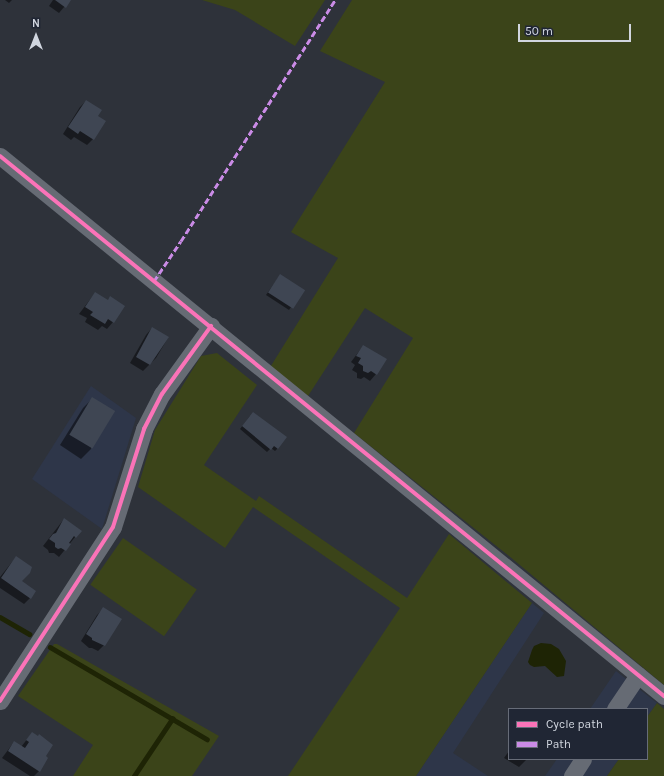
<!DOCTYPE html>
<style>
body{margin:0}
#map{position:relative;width:664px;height:776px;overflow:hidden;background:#2e323a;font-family:Karla,sans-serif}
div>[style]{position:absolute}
.built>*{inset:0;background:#2e3649}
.green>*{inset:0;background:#3b4419;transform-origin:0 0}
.water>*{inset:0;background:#1e2405}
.shadow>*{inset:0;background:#0007}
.stream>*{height:4.5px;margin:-2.25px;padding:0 2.25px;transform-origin:2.25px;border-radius:2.25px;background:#1e2405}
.building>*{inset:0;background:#3f4653;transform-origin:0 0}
.minor>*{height:17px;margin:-8.5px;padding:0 8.5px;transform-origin:8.5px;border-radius:8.5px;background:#666b74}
.quiet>*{height:3px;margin-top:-1.5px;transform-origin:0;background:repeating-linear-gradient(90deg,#ca8be6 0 6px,transparent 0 9px)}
.cycleway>*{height:4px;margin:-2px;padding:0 2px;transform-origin:2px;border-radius:2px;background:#fb73b8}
span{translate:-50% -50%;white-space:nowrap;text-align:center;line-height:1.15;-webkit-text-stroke:3px #202634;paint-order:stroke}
.legend{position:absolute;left:508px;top:708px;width:140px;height:52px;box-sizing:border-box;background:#202634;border:1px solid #676c78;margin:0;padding:5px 7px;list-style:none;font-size:12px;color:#d1d6df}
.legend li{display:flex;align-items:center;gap:8px;height:20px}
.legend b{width:20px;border:1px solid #676c78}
.north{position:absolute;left:16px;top:16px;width:40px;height:40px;-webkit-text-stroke:3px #202634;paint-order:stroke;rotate:0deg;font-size:11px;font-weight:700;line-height:16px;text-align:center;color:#d1d6df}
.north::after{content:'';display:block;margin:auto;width:14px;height:18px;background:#d1d6df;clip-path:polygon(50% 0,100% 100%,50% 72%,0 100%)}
.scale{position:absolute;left:518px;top:24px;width:113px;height:18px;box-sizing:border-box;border:2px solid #d1d6df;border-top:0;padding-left:5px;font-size:12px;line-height:14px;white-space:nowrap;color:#d1d6df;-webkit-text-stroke:3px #202634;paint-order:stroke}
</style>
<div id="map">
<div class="built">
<div style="clip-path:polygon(91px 386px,136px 418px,102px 529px,32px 479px)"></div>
<div style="clip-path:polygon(532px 603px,544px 613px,453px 753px,488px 776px,416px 776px)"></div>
<div style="clip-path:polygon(616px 671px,657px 703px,647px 717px,647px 709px,590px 709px)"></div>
<div style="clip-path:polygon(557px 759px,619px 759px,607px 776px,545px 776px)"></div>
</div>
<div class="green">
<div style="clip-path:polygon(202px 0,325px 0,295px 46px,235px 10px)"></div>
<div style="clip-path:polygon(352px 0,664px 0,664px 685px,509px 556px,354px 433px,413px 338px,365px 308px,308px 396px,269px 369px,338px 258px,291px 232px,385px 82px,320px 51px)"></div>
<div style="clip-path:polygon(217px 353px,257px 385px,204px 465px,256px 501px,259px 496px,407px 598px,449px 534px,532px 603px,416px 776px,288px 776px,400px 608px,253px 507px,225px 548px,138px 487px,155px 430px,201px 356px)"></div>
<div style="left:123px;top:538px;width:90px;height:57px;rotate:35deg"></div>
<div style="clip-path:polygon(54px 644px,57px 644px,219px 736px,192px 776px,73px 776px,93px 745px,18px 696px)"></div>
<div style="clip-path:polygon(657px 703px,664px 709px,664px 776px,607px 776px,619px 759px,647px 759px,647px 717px)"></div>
</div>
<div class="water">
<div style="clip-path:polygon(541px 643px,551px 644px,559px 649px,566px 661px,564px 676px,557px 677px,545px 666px,534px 667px,530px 665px,528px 662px,532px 650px,534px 646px)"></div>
</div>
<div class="shadow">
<div style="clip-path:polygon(5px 0,12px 0,9px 3px)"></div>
<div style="clip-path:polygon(53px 0,70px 0,59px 13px,49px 6px)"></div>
<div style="clip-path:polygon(86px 101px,96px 116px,93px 139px,87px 145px,74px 137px,71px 140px,63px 134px,80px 107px)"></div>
<div style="clip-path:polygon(278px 278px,303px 290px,289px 310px,266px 295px)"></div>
<div style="clip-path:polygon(95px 293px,107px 301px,113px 322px,107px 329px,102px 326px,98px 330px,85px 322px,87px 318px,79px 314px)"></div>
<div style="clip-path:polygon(152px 328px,168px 338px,156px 358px,143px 371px,130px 363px,146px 335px)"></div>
<div style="clip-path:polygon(363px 346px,376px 374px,370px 381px,364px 377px,361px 379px,357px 378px,357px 373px,352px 370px,355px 365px,351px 362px)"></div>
<div style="clip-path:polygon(93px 398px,91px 449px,81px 459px,60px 445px,83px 408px)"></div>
<div style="clip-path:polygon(250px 416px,278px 448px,275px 451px,271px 448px,267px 452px,240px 429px)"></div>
<div style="clip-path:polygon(64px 519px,80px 531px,59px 557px,54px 553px,49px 553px,48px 550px,43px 546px)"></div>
<div style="clip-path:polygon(16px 557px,21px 581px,30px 598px,24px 604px,0 588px,0 577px)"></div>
<div style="clip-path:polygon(104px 608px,104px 645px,98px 651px,92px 648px,89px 648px,81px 641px,97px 615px)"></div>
<div style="clip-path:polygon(32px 733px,44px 757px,39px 771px,34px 776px,30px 776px,2px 758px,14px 742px,21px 747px)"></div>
<div style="clip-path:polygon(509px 751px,509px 759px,527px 759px,519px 767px,504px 758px)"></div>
</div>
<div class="stream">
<div style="left:0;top:617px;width:34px;rotate:30deg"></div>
<div style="left:50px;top:647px;width:182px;rotate:30.4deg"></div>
<div style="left:134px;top:776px;width:69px;rotate:-56.3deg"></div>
</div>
<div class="building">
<div style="clip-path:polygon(55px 0,71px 0,66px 8px)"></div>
<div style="clip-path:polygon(86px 100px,102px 110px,98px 116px,106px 121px,94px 140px,80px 131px,78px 134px,68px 127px)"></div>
<div style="left:280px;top:274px;width:30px;height:22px;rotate:33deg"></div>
<div style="clip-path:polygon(95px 292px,108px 300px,110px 296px,125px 306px,114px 323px,108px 319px,105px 324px,90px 315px,93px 312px,85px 307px)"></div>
<div style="clip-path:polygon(152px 327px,169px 337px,150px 365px,136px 357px)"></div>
<div style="clip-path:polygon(363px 345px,387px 359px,377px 375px,371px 371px,368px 373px,363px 371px,363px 366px,358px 363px,361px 358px,356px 356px)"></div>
<div style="left:92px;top:397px;width:27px;height:44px;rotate:31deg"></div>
<div style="clip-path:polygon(253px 412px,287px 437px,278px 449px,274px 446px,271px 450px,242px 426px)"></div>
<div style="clip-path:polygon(64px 518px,82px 531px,76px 538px,74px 536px,69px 543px,71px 544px,66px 551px,61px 548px,58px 549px,55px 547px,55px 543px,49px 539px,53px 534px,56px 533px)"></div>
<div style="clip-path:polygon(16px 556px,32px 567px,30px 573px,22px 581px,36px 591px,31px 599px,1px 578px)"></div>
<div style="clip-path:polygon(103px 607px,122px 619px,105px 646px,92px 640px,92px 638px,86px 634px)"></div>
<div style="clip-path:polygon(32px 732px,38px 736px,39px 734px,53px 745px,46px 756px,48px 758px,40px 772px,8px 751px,14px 741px,25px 748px,29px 742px,26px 740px)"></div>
</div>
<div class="minor">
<div style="left:0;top:156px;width:856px;rotate:39.12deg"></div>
<div style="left:0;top:701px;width:207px;rotate:-57deg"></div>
<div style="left:113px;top:527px;width:103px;rotate:-72.4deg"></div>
<div style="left:144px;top:429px;width:39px;rotate:-63deg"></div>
<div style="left:162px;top:394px;width:84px;rotate:-54.2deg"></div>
<div style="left:615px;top:709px;width:41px;rotate:-55.9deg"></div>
<div style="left:572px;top:776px;width:20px;rotate:-57deg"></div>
</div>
<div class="quiet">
<div style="left:154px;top:281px;width:48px;rotate:-56deg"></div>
<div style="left:181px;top:241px;width:286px;rotate:-57.4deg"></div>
</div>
<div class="cycleway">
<div style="left:0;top:156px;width:856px;rotate:39.12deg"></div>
<div style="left:0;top:701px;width:207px;rotate:-57deg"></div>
<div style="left:113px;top:527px;width:103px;rotate:-72.4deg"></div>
<div style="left:144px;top:429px;width:39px;rotate:-63deg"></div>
<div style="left:162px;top:394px;width:84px;rotate:-54.2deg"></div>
</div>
<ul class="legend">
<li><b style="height:5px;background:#fb73b8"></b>Cycle path</li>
<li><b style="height:5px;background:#ca8be6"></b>Path</li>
</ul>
<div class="north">N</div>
<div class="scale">50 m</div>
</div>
